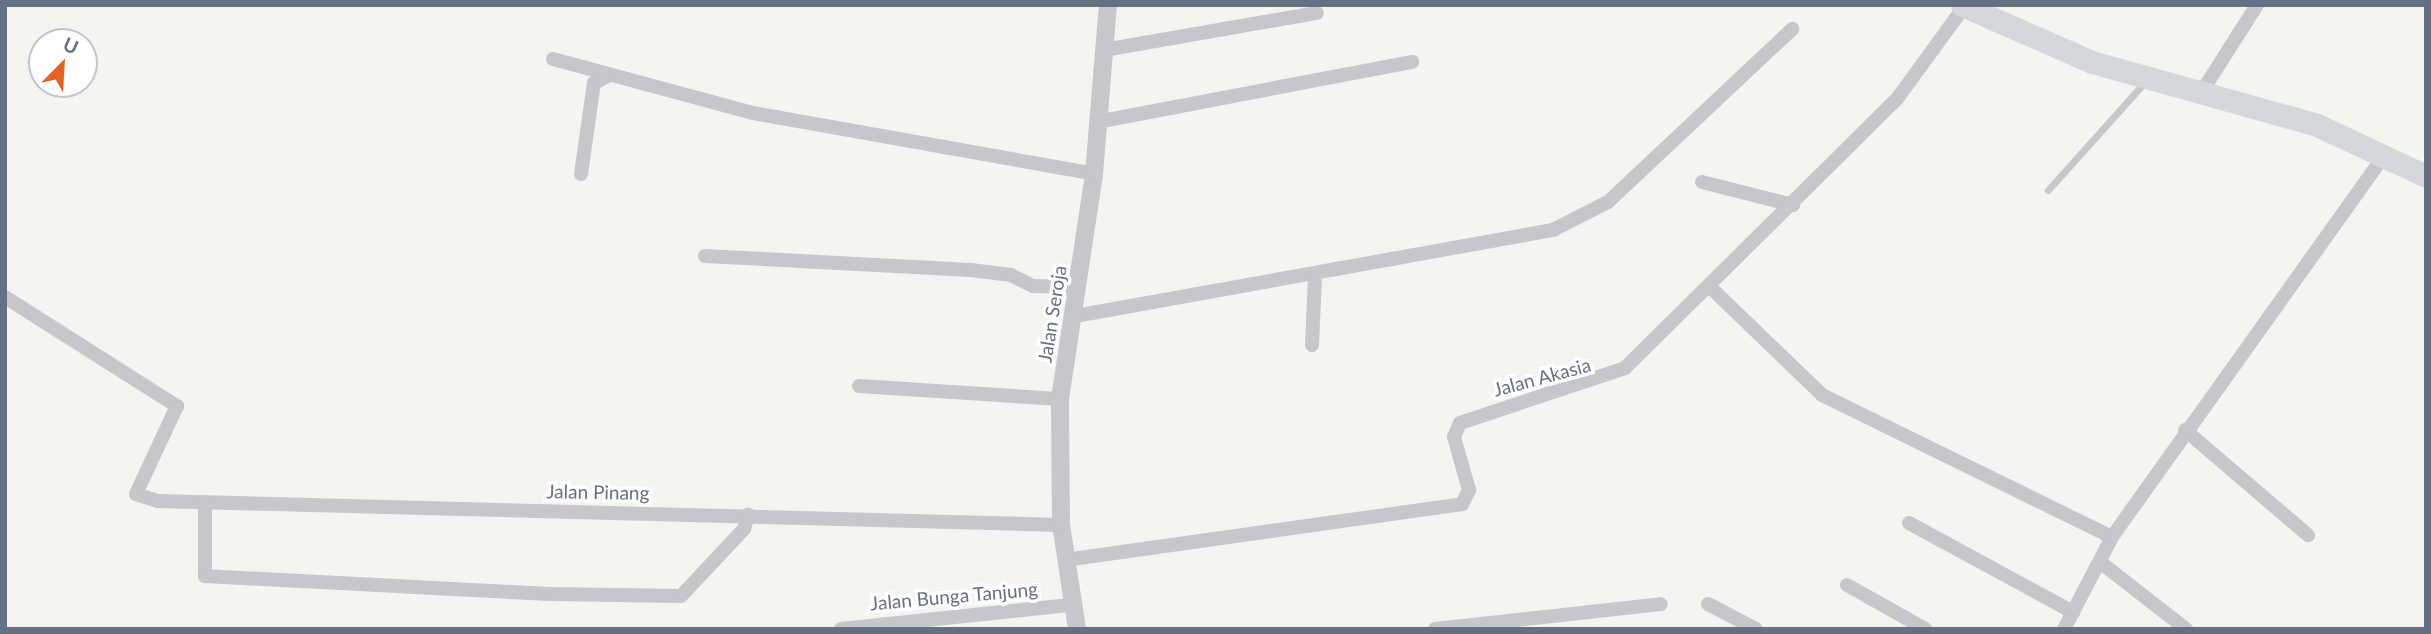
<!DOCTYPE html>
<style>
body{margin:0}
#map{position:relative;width:2431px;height:634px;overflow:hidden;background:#f4f5f1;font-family:Lato,sans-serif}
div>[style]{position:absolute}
.service>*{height:7px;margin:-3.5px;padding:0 3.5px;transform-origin:3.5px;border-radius:3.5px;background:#c5c7cb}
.minor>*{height:14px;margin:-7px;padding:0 7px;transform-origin:7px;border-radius:7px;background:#c5c7cb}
.tertiary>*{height:18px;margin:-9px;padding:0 9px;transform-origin:9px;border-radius:9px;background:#c5c7cb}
.primary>*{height:23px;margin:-11.5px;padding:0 11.5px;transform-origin:11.5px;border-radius:11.5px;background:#d4d8dc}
span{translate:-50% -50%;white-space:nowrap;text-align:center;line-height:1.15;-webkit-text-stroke:7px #fff;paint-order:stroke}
.street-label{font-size:19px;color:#637182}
.frame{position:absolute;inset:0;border:7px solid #637182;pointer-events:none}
.north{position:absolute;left:28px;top:28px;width:70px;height:70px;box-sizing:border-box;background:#fff;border:2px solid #c1c6cd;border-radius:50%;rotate:24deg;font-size:19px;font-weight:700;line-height:28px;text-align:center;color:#637182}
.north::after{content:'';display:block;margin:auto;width:24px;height:32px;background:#e46222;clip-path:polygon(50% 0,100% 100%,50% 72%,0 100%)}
</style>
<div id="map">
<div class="service">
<div style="left:2048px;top:190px;width:145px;rotate:-48.1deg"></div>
</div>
<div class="minor">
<div style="left:1104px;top:50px;width:216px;rotate:-9.9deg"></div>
<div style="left:553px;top:59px;width:207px;rotate:15.1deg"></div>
<div style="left:753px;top:113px;width:346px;rotate:10.1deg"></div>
<div style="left:2201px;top:93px;width:104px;rotate:-57.5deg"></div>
<div style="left:1097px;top:122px;width:321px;rotate:-10.8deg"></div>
<div style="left:581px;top:174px;width:92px;rotate:-81.9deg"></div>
<div style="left:594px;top:83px;width:15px;rotate:-28deg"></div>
<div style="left:1702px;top:182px;width:94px;rotate:14.2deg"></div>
<div style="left:705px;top:256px;width:266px;rotate:3deg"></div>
<div style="left:971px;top:270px;width:40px;rotate:7.1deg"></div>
<div style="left:1011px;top:275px;width:25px;rotate:27deg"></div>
<div style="left:1033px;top:286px;width:46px;rotate:1.2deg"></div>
<div style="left:1711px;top:288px;width:154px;rotate:43.9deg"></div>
<div style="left:1822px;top:395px;width:323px;rotate:26.1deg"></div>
<div style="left:5px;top:297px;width:204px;rotate:32.4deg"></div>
<div style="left:177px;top:406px;width:97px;rotate:115deg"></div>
<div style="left:136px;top:494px;width:22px;rotate:18deg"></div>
<div style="left:157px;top:501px;width:904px;rotate:1.52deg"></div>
<div style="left:1075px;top:316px;width:486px;rotate:-10.2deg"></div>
<div style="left:1553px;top:230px;width:62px;rotate:-27deg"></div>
<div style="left:1608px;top:202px;width:253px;rotate:-43.2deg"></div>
<div style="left:1312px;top:345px;width:70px;rotate:-87.5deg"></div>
<div style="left:859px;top:386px;width:201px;rotate:3.7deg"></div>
<div style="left:2185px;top:430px;width:162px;rotate:40.5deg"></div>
<div style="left:205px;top:502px;width:74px;rotate:90deg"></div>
<div style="left:205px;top:576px;width:345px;rotate:3deg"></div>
<div style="left:550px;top:594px;width:131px;rotate:0.9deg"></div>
<div style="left:681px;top:596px;width:92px;rotate:-46.8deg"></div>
<div style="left:744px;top:529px;width:15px;rotate:-74deg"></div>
<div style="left:1909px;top:523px;width:187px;rotate:28.5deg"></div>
<div style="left:1065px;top:560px;width:401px;rotate:-8deg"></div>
<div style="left:1462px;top:504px;width:16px;rotate:-63deg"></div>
<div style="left:1469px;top:490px;width:55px;rotate:-105.8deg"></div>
<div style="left:1454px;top:437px;width:15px;rotate:-67deg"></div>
<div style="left:1460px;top:423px;width:174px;rotate:-18.4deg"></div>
<div style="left:1625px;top:368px;width:383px;rotate:-44.7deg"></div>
<div style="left:1897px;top:99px;width:112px;rotate:-54deg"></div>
<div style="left:2100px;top:562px;width:109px;rotate:37.9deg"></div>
<div style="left:1847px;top:585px;width:90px;rotate:29.4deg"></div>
<div style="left:1708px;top:604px;width:54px;rotate:27.5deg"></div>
<div style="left:841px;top:629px;width:231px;rotate:-6deg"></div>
<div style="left:1435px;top:629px;width:227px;rotate:-6.3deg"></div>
<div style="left:2064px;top:629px;width:104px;rotate:-62.4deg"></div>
<div style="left:2112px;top:537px;width:472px;rotate:-54.5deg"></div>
</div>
<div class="tertiary">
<div style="left:1077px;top:629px;width:105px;rotate:-98.7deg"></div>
<div style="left:1061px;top:525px;width:126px;rotate:-90.5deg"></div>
<div style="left:1060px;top:399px;width:228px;rotate:-81.4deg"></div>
<div style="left:1094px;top:174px;width:170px;rotate:-85.3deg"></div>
</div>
<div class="primary">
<div style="left:1962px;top:5px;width:142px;rotate:23.7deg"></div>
<div style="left:2092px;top:62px;width:234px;rotate:15.6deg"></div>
<div style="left:2317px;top:125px;width:120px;rotate:25.1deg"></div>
</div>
<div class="street-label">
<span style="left:1052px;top:314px;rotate:-81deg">Jalan Seroja</span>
<span style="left:1542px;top:377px;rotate:-15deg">Jalan Akasia</span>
<span style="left:598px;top:492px;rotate:1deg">Jalan Pinang</span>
<span style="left:954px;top:596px;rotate:-5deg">Jalan Bunga Tanjung</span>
</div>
<div class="frame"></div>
<div class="north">U</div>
</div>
